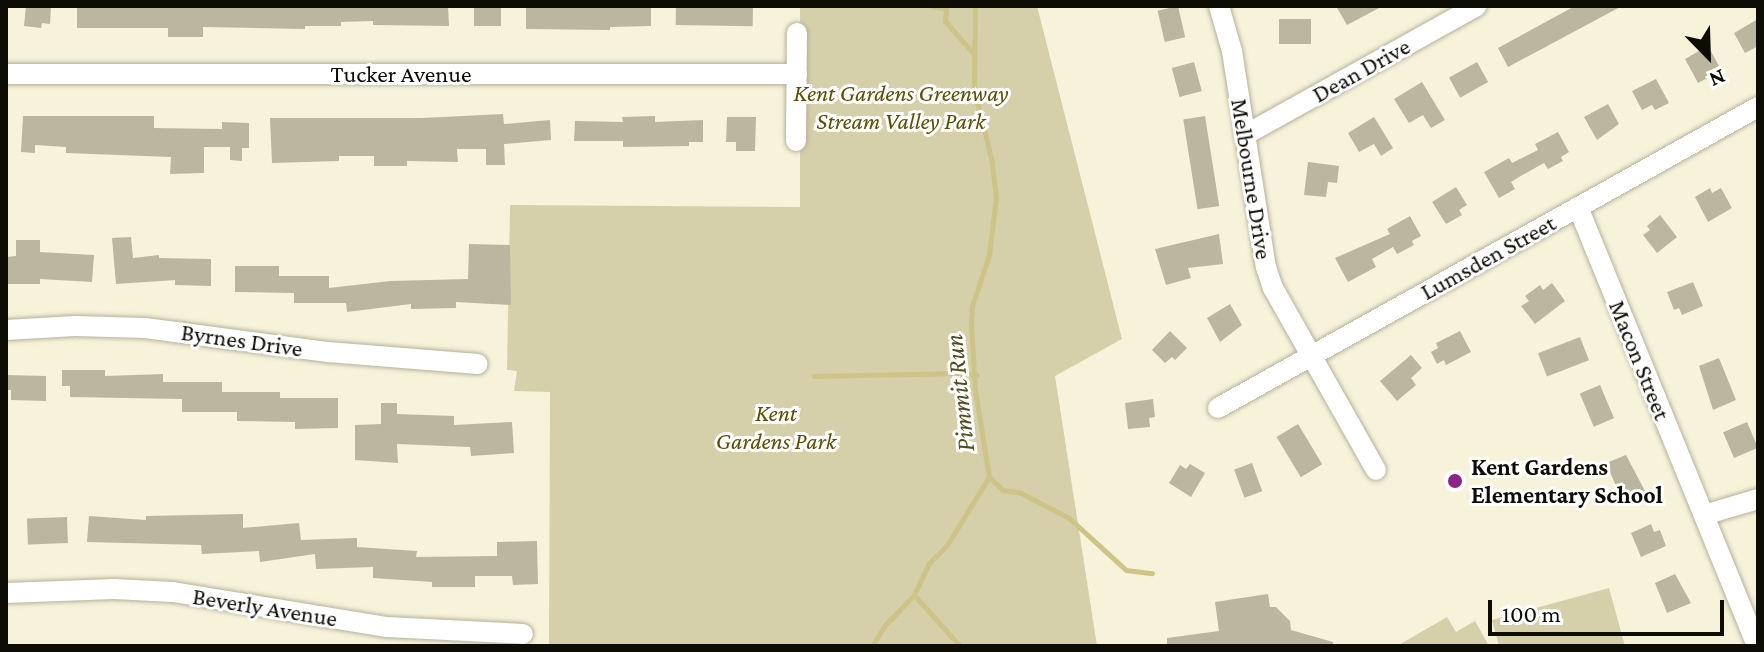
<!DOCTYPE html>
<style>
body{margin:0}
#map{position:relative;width:1764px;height:652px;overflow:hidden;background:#f7f3db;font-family:"Crimson Pro",serif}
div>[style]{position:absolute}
.green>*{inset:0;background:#d5cfaa}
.stream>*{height:5px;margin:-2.5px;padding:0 2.5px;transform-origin:2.5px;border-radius:2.5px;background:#cec487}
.building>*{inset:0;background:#bab6a0;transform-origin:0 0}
.roads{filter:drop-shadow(0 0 2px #b5b19b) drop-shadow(0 0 2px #b5b19b)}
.street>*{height:20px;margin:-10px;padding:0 10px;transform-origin:10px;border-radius:10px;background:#fff}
.dots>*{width:22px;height:22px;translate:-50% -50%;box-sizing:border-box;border:4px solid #fff;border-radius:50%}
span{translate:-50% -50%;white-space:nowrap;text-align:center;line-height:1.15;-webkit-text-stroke:6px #fff;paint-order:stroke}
.street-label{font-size:24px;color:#0d0c05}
.park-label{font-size:24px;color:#5b5002;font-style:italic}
.poi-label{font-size:24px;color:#0d0c05;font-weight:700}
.left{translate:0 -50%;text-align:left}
.water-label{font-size:26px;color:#544c1d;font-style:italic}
.frame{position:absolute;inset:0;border:8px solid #0d0c05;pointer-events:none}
.north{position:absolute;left:1668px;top:16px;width:80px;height:80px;-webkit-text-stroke:6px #fff;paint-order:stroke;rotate:157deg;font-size:22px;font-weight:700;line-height:32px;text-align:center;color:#0d0c05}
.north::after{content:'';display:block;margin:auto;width:28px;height:36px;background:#0d0c05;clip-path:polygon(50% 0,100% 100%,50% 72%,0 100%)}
.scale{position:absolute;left:1488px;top:600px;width:236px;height:36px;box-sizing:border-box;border:4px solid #0d0c05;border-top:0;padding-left:10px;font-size:24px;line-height:28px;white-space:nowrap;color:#0d0c05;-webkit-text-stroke:6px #fff;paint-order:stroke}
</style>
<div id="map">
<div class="green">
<div style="clip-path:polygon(800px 6px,1037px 6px,1122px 339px,1055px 376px,1097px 646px,549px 646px,550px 392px,514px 391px,517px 371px,507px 370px,510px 205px,800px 207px)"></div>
<div style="clip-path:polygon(1609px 588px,1625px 646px,1499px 646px,1492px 620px)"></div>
<div style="clip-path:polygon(1447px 617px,1456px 632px,1475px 621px,1489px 646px,1397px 646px)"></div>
</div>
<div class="stream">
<div style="left:932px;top:6px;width:14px;rotate:12deg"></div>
<div style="left:946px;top:9px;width:12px;rotate:95deg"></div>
<div style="left:945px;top:21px;width:43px;rotate:48.8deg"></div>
<div style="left:814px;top:376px;width:145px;rotate:-1.2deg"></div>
<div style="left:959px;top:373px;width:18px;rotate:6deg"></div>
<div style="left:989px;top:477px;width:19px;rotate:43deg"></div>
<div style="left:1003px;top:490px;width:18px;rotate:9deg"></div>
<div style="left:1021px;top:493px;width:54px;rotate:27.5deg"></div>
<div style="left:1069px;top:518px;width:77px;rotate:42.4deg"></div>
<div style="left:1126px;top:570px;width:26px;rotate:7deg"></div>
<div style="left:914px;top:595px;width:69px;rotate:48deg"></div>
<div style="left:872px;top:646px;width:26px;rotate:-58deg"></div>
<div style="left:886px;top:624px;width:40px;rotate:-46deg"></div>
<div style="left:914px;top:595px;width:35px;rotate:-65deg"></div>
<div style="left:929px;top:563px;width:25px;rotate:-45deg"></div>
<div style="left:947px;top:545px;width:80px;rotate:-58.3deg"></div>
<div style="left:989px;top:477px;width:88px;rotate:-99.1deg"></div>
<div style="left:975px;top:390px;width:65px;rotate:-93.5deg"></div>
<div style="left:971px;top:325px;width:19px;rotate:-87deg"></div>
<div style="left:972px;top:306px;width:54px;rotate:-71.6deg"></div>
<div style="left:989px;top:255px;width:58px;rotate:-83.1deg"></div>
<div style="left:996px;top:197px;width:35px;rotate:-97deg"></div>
<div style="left:992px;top:162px;width:75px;rotate:-103.9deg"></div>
<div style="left:974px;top:89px;width:83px;rotate:-89.3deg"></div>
</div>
<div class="building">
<div style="clip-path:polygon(26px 6px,51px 6px,50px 24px,42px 23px,41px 28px,24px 26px)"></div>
<div style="clip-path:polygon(77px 6px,448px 6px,449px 26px,373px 25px,373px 21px,341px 22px,341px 26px,305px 26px,305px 29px,203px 27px,203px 37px,168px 37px,168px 28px,77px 28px)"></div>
<div style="left:474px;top:6px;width:27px;height:20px"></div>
<div style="clip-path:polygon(526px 6px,651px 6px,651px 26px,610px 27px,610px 30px,526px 29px)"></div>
<div style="left:676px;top:6px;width:77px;height:19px;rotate:1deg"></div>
<div style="left:1178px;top:6px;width:32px;height:21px;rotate:77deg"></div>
<div style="clip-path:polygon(1336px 6px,1383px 6px,1347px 25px)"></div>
<div style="clip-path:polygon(1575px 6px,1622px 6px,1508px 67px,1498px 48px)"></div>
<div style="left:1279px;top:19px;width:32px;height:25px"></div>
<div style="clip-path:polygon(1758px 19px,1758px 46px,1745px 53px,1734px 33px)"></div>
<div style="clip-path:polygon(1708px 46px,1719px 66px,1711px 70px,1713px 75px,1698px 83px,1685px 59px)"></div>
<div style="left:1194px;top:62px;width:30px;height:23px;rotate:75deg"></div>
<div style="left:1477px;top:62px;width:23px;height:32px;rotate:61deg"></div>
<div style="clip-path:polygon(1656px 79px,1669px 103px,1655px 110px,1652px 105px,1642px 110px,1632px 91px)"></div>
<div style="clip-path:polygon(1422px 82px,1445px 120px,1431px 128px,1423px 115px,1409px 123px,1394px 99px)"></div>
<div style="clip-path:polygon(1608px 104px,1619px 124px,1597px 140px,1584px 117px)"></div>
<div style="clip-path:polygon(503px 114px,504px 124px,550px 120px,551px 140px,504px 144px,505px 165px,486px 165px,486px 149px,457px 149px,458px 162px,407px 161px,407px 166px,374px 166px,374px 156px,339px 156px,339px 161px,272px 163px,270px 118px,422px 118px)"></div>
<div style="clip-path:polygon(23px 116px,154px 116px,154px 128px,222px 129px,222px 122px,249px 123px,249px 148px,242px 148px,242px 161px,230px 160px,230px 147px,204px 147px,204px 173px,170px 174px,171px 157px,66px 153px,66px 147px,35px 145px,35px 153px,21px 152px)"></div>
<div style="clip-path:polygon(655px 116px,655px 122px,703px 120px,703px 142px,689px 142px,689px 146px,623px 147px,623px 141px,574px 141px,575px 121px,623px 122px,622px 117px)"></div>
<div style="left:1205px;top:116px;width:91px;height:22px;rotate:81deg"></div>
<div style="clip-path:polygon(727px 117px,756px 117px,755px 151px,736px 151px,736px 142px,726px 142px)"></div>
<div style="clip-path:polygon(1374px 117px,1393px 148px,1381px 156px,1374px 144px,1359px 152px,1348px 133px)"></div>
<div style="clip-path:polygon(1558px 132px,1569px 152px,1561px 157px,1563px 161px,1548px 169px,1544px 163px,1519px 177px,1511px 182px,1515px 189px,1499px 198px,1484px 172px,1509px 158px,1512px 163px,1538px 150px,1535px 144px)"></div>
<div style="clip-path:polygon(1308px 162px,1339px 166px,1337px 183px,1328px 182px,1326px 197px,1304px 195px)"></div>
<div style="clip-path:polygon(1456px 187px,1467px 205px,1459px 210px,1462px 215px,1446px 224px,1432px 202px)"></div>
<div style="clip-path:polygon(1710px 188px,1712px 193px,1721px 188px,1732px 208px,1708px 222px,1695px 197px)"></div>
<div style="clip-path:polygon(1660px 215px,1677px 237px,1657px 253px,1643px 235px,1650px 230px,1647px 226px)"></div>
<div style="clip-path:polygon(1410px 216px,1421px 236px,1412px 241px,1414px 245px,1397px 254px,1393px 247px,1372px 259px,1376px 267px,1348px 282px,1335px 258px,1390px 234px,1387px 229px)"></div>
<div style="clip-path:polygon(1219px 234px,1223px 264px,1188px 268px,1191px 278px,1166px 285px,1155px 249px)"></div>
<div style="clip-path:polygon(131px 237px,133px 258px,159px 255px,159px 258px,211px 259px,211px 286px,175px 285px,175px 280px,116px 284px,112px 238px)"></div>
<div style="clip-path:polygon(16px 240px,40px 240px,40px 252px,94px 255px,92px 282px,40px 279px,40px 284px,6px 284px,6px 257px,16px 256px)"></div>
<div style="clip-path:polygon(469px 244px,510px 245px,511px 305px,456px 302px,456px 308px,411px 309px,411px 304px,347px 312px,346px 303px,294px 303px,294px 293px,235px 292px,235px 266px,279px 266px,279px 276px,329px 276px,329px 288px,390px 281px,468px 279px)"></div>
<div style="clip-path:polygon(1693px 282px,1703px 306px,1682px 315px,1679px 308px,1674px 310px,1667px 292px)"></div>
<div style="clip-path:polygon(1552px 283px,1565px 301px,1535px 324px,1521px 306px,1529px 301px,1525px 296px,1540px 285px,1543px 290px)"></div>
<div style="clip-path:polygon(1230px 304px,1242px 325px,1220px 342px,1207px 318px)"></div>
<div style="clip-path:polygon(1170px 331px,1187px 348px,1175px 360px,1172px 357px,1165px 363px,1152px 350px)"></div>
<div style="clip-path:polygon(1460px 331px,1471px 352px,1446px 365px,1444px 360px,1437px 364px,1431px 352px,1438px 348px,1436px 343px)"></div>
<div style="left:1580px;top:337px;width:25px;height:45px;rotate:69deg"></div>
<div style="clip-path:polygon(1411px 355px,1422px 368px,1411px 378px,1416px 385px,1397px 401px,1380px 381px)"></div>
<div style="clip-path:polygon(1719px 358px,1736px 400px,1713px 410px,1699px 366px)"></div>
<div style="clip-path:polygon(62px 370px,105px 370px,105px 376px,163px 374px,163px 382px,222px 382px,222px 392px,280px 392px,280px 398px,338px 398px,338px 428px,295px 429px,295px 422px,237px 421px,237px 412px,182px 412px,182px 399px,70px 397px,70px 386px,62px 386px)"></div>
<div style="clip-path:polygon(6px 375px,46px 376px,46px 401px,11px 400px,11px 390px,6px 390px)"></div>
<div style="left:1600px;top:385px;width:36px;height:22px;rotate:67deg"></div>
<div style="clip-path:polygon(1153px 399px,1155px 417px,1149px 418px,1150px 427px,1128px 429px,1125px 403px)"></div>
<div style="clip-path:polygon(381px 403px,397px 403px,397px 414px,454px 416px,454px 425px,512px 422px,514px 453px,471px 456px,470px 447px,397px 444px,398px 463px,355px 460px,355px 425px,381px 424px)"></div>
<div style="left:1747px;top:422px;width:28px;height:26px;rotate:67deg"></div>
<div style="left:1298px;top:424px;width:47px;height:25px;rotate:59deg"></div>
<div style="clip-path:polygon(1626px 455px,1646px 493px,1623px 502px,1606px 463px)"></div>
<div style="left:1252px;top:463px;width:30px;height:19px;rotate:70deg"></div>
<div style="clip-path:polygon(1190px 464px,1205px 473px,1191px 497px,1169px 483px,1180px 465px,1186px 469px)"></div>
<div style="clip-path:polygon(243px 514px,243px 528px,299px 523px,301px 540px,357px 538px,357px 547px,417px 551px,416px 557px,497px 556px,497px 542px,537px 541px,538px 584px,513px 585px,512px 576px,475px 576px,475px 587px,432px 587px,432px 582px,373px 578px,373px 567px,316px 569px,315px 554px,260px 562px,259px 551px,202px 554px,201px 545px,87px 542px,89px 516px,146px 520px,146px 516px)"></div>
<div style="left:67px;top:517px;width:26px;height:40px;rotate:88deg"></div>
<div style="clip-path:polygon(1651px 524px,1654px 532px,1660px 530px,1666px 546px,1641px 557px,1631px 533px)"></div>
<div style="clip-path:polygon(1675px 574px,1691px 603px,1667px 613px,1655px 583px)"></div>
<div style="clip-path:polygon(1268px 594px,1270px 607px,1276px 607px,1290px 621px,1291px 630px,1333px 642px,1333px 646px,1167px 646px,1167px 638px,1219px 631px,1215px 602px)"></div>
</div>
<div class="roads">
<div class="street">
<div style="left:1219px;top:6px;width:47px;rotate:73.9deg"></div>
<div style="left:1232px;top:51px;width:219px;rotate:81.1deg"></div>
<div style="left:1266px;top:267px;width:22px;rotate:72deg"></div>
<div style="left:1273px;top:288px;width:209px;rotate:60.5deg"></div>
<div style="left:6px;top:74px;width:791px"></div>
<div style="left:1245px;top:135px;width:265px;rotate:-29.1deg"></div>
<div style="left:796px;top:141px;width:108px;rotate:-89.5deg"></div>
<div style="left:1578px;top:207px;width:474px;rotate:67.8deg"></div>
<div style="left:6px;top:330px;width:69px;rotate:-3.3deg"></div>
<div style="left:75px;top:326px;width:70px;rotate:1.6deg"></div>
<div style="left:145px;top:328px;width:185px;rotate:7.5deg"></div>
<div style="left:328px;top:352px;width:150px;rotate:4.6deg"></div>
<div style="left:1218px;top:408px;width:618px;rotate:-29.14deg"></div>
<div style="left:1704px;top:515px;width:56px;rotate:-16.5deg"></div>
<div style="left:6px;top:593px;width:108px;rotate:-2.1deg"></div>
<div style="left:114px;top:589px;width:59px;rotate:2.9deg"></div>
<div style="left:173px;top:592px;width:217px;rotate:9.3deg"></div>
<div style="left:387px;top:627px;width:136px;rotate:2.9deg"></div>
</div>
</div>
<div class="dots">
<div style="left:1455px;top:481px;background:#8b2389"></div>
</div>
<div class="street-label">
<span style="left:1361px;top:70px;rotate:-29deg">Dean Drive</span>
<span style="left:401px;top:74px">Tucker Avenue</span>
<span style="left:1252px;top:179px;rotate:81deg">Melbourne Drive</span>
<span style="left:1488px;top:257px;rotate:-29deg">Lumsden Street</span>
<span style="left:242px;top:340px;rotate:8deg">Byrnes Drive</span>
<span style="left:1640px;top:360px;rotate:68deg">Macon Street</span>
<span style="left:265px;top:607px;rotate:9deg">Beverly Avenue</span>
</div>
<div class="park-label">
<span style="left:901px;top:107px">Kent Gardens Greenway<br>Stream Valley Park</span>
<span style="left:776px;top:427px">Kent<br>Gardens Park</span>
</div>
<div class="poi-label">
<span class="left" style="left:1471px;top:481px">Kent Gardens<br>Elementary School</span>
</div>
<div class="water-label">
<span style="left:960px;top:393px;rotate:-96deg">Pimmit Run</span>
</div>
<div class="frame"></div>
<div class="north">N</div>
<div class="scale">100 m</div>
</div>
